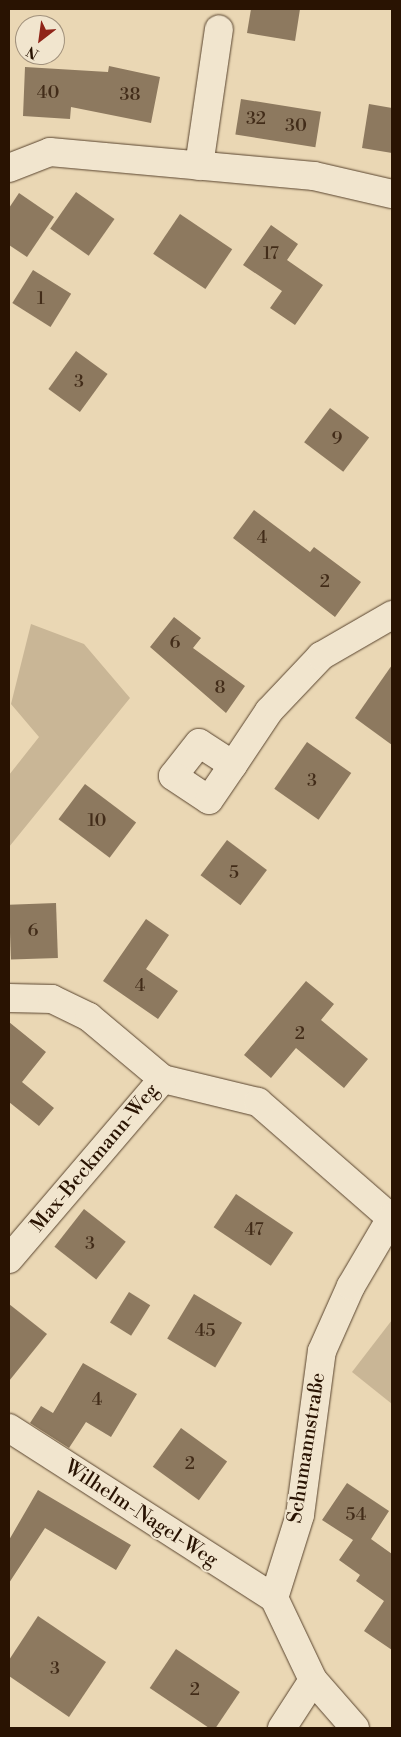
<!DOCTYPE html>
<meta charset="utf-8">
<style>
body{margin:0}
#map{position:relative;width:401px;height:1737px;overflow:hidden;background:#ead7b4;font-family:"Libre Bodoni",serif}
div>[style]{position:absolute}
.green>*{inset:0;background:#c9b696}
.building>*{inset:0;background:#8d795f;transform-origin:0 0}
.roads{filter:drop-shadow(0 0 1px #59442e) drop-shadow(0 0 1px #59442e)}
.minor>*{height:28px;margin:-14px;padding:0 14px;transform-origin:14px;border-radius:14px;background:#f1e5ce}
span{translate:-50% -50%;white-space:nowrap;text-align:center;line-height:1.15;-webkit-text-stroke:4px #f1e5ce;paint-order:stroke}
.number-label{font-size:18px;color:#422c19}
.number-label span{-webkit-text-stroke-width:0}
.street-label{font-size:20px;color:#291302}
.frame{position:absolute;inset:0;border:10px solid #291302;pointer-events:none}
.north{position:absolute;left:15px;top:15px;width:50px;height:50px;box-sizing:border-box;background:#f1e5ce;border:1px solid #a1917c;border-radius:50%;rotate:210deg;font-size:14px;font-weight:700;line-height:20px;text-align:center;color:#291302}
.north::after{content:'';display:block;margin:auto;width:18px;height:22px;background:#8f2418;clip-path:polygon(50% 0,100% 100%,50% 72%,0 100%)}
</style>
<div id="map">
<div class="green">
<div style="clip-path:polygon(31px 624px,84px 644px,130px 698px,9px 847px,9px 775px,39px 737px,11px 704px)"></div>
<div style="clip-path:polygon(392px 1320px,392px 1404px,352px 1372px)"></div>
</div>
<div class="building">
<div style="clip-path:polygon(251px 9px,300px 9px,295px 41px,247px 33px)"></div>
<div style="clip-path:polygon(109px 66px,160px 77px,151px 123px,71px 107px,70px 119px,23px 116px,25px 67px,108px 72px)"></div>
<div style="left:241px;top:99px;width:81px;height:36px;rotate:9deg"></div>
<div style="clip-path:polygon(369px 104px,392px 108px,392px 153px,362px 148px)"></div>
<div style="left:76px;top:192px;width:47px;height:45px;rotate:35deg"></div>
<div style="clip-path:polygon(19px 193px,54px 217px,27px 257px,9px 245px,9px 208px)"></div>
<div style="left:180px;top:214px;width:63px;height:48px;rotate:34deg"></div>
<div style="clip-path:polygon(271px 225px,298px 244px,287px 260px,323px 285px,295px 325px,270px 308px,282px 291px,243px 265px)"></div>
<div style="left:33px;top:270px;width:45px;height:39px;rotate:32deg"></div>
<div style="left:76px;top:351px;width:39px;height:47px;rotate:36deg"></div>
<div style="left:330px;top:408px;width:49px;height:43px;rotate:37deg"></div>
<div style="clip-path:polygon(254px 510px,310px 552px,314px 547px,361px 582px,335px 617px,233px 538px)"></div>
<div style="clip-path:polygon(174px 617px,201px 638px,193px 648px,245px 686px,226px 713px,150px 647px)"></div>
<div style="clip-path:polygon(392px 665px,392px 745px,355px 718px)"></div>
<div style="left:307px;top:742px;width:54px;height:57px;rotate:35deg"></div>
<div style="left:85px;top:784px;width:64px;height:44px;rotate:37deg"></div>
<div style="left:227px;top:840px;width:50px;height:44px;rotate:37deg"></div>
<div style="left:56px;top:903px;width:55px;height:47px;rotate:88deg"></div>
<div style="clip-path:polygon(146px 919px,169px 935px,146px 969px,178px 991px,158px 1019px,103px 981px)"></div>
<div style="clip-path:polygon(306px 981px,334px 1004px,321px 1020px,368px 1059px,344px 1088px,296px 1048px,271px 1078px,244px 1055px)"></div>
<div style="clip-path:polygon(9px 1022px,46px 1052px,22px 1082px,54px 1108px,39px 1126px,9px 1102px)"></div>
<div style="left:236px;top:1194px;width:69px;height:40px;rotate:34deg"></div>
<div style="left:84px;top:1209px;width:53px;height:48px;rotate:38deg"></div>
<div style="left:129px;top:1292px;width:25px;height:36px;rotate:32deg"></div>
<div style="left:194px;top:1294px;width:56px;height:52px;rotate:31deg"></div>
<div style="clip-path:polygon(9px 1304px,47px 1334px,9px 1381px)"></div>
<div style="clip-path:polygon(83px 1363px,137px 1394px,111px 1437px,86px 1422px,69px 1448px,30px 1423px,41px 1406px,53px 1413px)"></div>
<div style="left:181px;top:1428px;width:57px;height:48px;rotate:36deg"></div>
<div style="clip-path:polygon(347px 1483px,389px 1511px,371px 1539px,392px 1554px,392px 1650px,364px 1631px,384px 1601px,356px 1581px,360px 1575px,339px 1560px,353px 1540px,322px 1520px)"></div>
<div style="clip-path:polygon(38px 1490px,131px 1545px,116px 1570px,45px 1528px,9px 1583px,9px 1540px)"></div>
<div style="clip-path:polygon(38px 1616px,106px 1662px,69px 1717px,9px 1676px,9px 1660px)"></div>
<div style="left:176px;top:1649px;width:77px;height:47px;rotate:34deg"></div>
</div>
<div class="roads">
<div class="minor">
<div style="left:199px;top:166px;width:138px;rotate:-81.7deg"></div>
<div style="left:9px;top:168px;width:44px;rotate:-21.3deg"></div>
<div style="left:50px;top:152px;width:265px;rotate:5.2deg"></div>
<div style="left:314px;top:176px;width:80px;rotate:13deg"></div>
<div style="left:233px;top:765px;width:40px;rotate:-147.1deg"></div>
<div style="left:199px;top:743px;width:42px;rotate:128.2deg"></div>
<div style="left:173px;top:776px;width:43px;rotate:33.7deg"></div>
<div style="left:209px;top:800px;width:42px;rotate:-55.6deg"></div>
<div style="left:233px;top:765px;width:65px;rotate:-56.3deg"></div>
<div style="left:269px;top:711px;width:76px;rotate:-46.6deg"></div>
<div style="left:321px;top:656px;width:82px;rotate:-30deg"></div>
<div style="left:9px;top:998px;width:43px;rotate:1.3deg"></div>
<div style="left:52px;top:999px;width:41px;rotate:25.9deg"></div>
<div style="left:89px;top:1017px;width:97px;rotate:40deg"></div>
<div style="left:163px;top:1079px;width:98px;rotate:13.6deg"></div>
<div style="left:258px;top:1102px;width:176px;rotate:41.1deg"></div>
<div style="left:9px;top:1259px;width:237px;rotate:-49.5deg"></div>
<div style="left:9px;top:1428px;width:315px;rotate:32.7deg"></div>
<div style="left:282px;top:1728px;width:57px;rotate:-57.1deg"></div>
<div style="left:355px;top:1728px;width:64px;rotate:-131.2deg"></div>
<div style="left:313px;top:1680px;width:91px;rotate:-115.4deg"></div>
<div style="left:274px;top:1598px;width:87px;rotate:-72.6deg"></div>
<div style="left:300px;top:1515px;width:165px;rotate:-82.4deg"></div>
<div style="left:322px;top:1351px;width:71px;rotate:-66deg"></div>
<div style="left:351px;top:1286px;width:79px;rotate:-59.5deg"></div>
</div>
</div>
<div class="number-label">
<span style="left:48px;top:93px">40</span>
<span style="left:130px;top:95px">38</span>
<span style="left:256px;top:119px">32</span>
<span style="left:296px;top:126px">30</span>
<span style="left:271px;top:254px">17</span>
<span style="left:41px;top:299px">1</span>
<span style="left:79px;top:382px">3</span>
<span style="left:337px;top:439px">9</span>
<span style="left:262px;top:538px">4</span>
<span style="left:325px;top:582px">2</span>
<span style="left:175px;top:643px">6</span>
<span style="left:220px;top:688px">8</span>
<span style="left:312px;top:781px">3</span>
<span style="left:97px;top:821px">10</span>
<span style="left:234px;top:873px">5</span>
<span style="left:33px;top:931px">6</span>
<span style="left:140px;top:986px">4</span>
<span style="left:300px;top:1034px">2</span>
<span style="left:254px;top:1230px">47</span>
<span style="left:90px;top:1244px">3</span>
<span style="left:205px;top:1331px">45</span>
<span style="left:97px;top:1400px">4</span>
<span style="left:190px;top:1464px">2</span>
<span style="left:356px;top:1515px">54</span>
<span style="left:55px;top:1669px">3</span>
<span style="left:195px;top:1690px">2</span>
</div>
<div class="street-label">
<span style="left:95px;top:1158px;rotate:-50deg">Max-Beckmann-Weg</span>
<span style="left:307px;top:1448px;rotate:-81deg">Schumannstraße</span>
<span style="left:141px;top:1514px;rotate:33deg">Wilhelm-Nagel-Weg</span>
</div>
<div class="frame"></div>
<div class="north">N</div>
</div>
